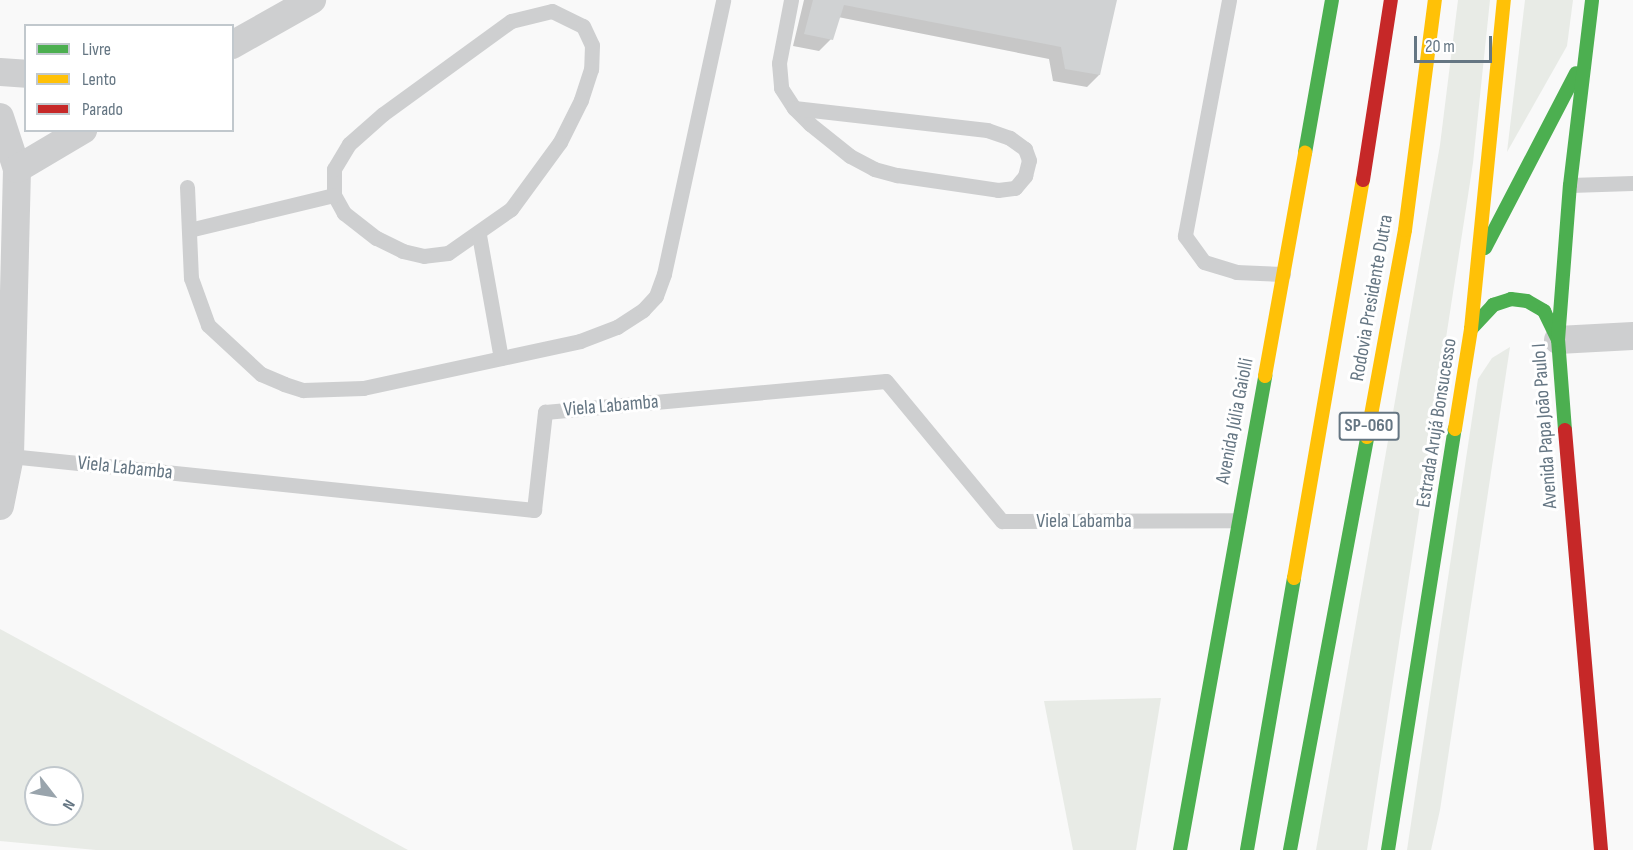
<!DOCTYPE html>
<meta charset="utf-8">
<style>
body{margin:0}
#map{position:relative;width:1633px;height:850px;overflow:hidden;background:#f9f9f9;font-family:"Sofia Sans Condensed",sans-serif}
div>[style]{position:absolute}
.green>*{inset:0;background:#e8ebe6}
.shadow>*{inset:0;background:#0003}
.building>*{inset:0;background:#d0d2d3}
.lane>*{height:15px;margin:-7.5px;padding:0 7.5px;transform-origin:7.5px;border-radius:7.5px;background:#cecfd0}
.street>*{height:28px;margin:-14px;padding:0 14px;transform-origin:14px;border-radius:14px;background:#cecfd0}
.fast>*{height:14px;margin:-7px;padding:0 7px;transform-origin:7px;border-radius:7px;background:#4caf50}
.slow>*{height:14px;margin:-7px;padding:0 7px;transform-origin:7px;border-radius:7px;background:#ffc107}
.jam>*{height:14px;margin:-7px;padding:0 7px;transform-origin:7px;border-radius:7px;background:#c62828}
span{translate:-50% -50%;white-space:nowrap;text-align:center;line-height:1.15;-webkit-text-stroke:6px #fff;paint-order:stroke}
.shield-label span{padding:2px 4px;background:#fff;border:2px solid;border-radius:4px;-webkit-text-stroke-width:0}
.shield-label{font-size:18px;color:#657683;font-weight:700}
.street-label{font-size:20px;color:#657683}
.legend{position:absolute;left:24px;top:24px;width:210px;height:108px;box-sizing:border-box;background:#fff;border:2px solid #c1c8cd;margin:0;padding:8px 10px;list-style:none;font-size:18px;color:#657683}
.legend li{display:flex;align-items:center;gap:12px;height:30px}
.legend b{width:30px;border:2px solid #c1c8cd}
.north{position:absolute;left:24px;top:766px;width:60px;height:60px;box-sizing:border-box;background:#fff;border:2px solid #c1c8cd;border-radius:50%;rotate:121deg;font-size:16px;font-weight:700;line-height:24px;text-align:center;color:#657683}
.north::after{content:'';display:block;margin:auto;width:21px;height:27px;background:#99a4ac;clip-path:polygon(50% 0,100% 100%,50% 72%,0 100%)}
.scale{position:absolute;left:1414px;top:36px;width:78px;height:27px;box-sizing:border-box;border:3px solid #657683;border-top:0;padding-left:8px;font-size:18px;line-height:21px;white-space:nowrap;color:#657683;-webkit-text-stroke:4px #fff;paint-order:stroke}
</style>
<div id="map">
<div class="green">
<div style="clip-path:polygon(1458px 0,1490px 0,1473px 163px,1367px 850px,1316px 850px,1440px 145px)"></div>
<div style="clip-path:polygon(1525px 0,1573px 0,1567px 46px,1507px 152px)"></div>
<div style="clip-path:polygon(1510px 347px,1440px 810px,1431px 850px,1407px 850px,1478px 379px,1492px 358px)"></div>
<div style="clip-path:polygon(evenodd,0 629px,408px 850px,96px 850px,0 841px,0 629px,36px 778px,72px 778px,72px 814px,36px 814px,36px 778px)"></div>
<div style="clip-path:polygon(1161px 698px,1136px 850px,1073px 850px,1044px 701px)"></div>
</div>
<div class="shadow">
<div style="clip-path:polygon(804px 0,1116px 0,1099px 75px,1087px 87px,1053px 81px,1049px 59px,838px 17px,831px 39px,819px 51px,793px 46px)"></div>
</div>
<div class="building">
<div style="clip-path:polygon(813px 0,1117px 0,1100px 75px,1065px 69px,1061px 47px,844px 5px,833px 40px,804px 34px)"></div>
</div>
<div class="lane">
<div style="left:791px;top:0;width:64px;rotate:100.8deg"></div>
<div style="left:779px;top:63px;width:25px;rotate:85deg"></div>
<div style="left:781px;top:88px;width:24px;rotate:57deg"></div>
<div style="left:794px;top:108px;width:23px;rotate:45deg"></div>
<div style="left:810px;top:124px;width:51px;rotate:38.7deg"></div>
<div style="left:850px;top:156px;width:27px;rotate:28deg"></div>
<div style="left:874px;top:169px;width:24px;rotate:15deg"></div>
<div style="left:897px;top:175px;width:102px;rotate:8.4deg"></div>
<div style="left:998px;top:190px;width:17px;rotate:-7deg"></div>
<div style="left:1015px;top:188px;width:16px;rotate:-50deg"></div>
<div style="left:1025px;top:176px;width:16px;rotate:-76deg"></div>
<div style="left:1029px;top:160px;width:12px;rotate:-110deg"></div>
<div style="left:1025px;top:149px;width:19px;rotate:-144deg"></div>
<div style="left:1010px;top:138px;width:24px;rotate:-161deg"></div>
<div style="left:987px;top:130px;width:194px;rotate:-173.5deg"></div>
<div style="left:1229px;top:0;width:240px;rotate:100.6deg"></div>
<div style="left:1185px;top:236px;width:32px;rotate:54deg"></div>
<div style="left:1204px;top:262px;width:34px;rotate:17deg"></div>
<div style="left:1236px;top:272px;width:47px;rotate:2.4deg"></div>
<div style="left:552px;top:11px;width:34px;rotate:26deg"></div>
<div style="left:583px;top:26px;width:21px;rotate:65deg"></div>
<div style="left:592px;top:45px;width:24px;rotate:92deg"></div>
<div style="left:591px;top:69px;width:33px;rotate:108deg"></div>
<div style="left:581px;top:100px;width:47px;rotate:116.6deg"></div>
<div style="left:560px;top:142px;width:83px;rotate:126.2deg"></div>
<div style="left:511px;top:209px;width:77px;rotate:145.1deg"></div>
<div style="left:448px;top:253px;width:24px;rotate:173deg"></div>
<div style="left:424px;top:256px;width:22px;rotate:-167deg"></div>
<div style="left:403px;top:251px;width:30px;rotate:-154deg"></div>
<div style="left:376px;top:238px;width:41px;rotate:-142deg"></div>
<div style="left:344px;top:213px;width:21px;rotate:-119deg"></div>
<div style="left:334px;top:195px;width:26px;rotate:-90deg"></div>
<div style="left:334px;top:169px;width:29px;rotate:-59deg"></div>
<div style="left:349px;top:144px;width:45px;rotate:-41.4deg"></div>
<div style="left:383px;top:114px;width:158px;rotate:-36deg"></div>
<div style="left:511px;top:21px;width:42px;rotate:-13.7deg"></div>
<div style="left:1570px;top:185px;width:63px;rotate:-1.8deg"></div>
<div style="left:187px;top:187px;width:91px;rotate:87.5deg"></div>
<div style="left:191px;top:278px;width:50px;rotate:70.1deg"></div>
<div style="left:208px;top:325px;width:72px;rotate:42.8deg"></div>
<div style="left:261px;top:374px;width:25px;rotate:23deg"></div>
<div style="left:284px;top:384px;width:20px;rotate:18deg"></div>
<div style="left:303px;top:390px;width:60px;rotate:-1.9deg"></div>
<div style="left:363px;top:388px;width:222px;rotate:-12.2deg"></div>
<div style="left:580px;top:341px;width:40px;rotate:-21deg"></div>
<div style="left:617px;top:327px;width:31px;rotate:-33deg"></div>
<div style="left:643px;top:310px;width:19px;rotate:-47deg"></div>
<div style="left:656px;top:296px;width:23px;rotate:-70deg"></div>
<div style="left:664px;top:274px;width:280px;rotate:-77.8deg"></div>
<div style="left:189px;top:230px;width:149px;rotate:-13.6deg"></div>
<div style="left:479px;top:235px;width:125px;rotate:79.9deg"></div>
<div style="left:10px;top:456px;width:527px;rotate:5.88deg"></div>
<div style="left:534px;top:510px;width:99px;rotate:-83.6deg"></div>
<div style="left:545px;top:412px;width:342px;rotate:-5.2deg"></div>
<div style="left:886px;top:381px;width:182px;rotate:50.4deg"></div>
<div style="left:1002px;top:521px;width:234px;rotate:-0.2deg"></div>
</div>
<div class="street">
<div style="left:232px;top:45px;width:92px;rotate:-29.4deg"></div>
<div style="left:0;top:72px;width:26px;rotate:4deg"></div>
<div style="left:0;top:117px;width:55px;rotate:71.9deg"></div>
<div style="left:17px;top:169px;width:287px;rotate:91.4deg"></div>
<div style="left:10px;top:456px;width:51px;rotate:101.3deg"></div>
<div style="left:17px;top:169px;width:77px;rotate:-30.6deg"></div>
<div style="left:1558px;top:340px;width:75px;rotate:-3.1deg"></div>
</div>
<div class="fast">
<div style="left:1305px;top:153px;width:155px;rotate:-80deg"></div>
<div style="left:1485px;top:248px;width:197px;rotate:-62.5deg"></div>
<div style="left:1471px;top:329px;width:33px;rotate:-47deg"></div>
<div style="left:1493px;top:305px;width:19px;rotate:-18deg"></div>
<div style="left:1511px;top:299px;width:16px;rotate:7deg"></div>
<div style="left:1527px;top:301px;width:20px;rotate:30deg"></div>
<div style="left:1544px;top:311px;width:32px;rotate:64deg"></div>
<div style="left:1565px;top:430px;width:90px;rotate:-94.4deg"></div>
<div style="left:1558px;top:340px;width:155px;rotate:-85.6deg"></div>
<div style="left:1570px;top:185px;width:186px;rotate:-83.2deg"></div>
<div style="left:1180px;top:850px;width:482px;rotate:-79.8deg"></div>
<div style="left:1247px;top:850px;width:276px;rotate:-80.2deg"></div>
<div style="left:1290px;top:850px;width:420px;rotate:-79.4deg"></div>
<div style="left:1388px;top:850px;width:426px;rotate:-81deg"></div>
</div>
<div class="slow">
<div style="left:1265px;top:376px;width:227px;rotate:-79.8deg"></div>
<div style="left:1455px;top:429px;width:101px;rotate:-80.9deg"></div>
<div style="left:1471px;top:329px;width:331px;rotate:-84.3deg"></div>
<div style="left:1367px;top:437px;width:210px;rotate:-79.6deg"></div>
<div style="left:1405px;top:230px;width:232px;rotate:-82.6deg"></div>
<div style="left:1294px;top:578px;width:404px;rotate:-80.2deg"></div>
</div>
<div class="jam">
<div style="left:1363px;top:180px;width:182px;rotate:-81.2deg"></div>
<div style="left:1565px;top:430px;width:422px;rotate:85.1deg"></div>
</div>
<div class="shield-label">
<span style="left:1369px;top:426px">SP-060</span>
</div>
<div class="street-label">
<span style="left:1372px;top:298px;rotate:-80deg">Rodovia Presidente Dutra</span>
<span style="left:611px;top:406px;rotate:-5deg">Viela Labamba</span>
<span style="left:1235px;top:421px;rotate:-79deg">Avenida Júlia Gaiolli</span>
<span style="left:1437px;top:423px;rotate:-81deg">Estrada Arujá Bonsucesso</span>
<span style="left:1545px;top:426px;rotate:-94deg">Avenida Papa João Paulo I</span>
<span style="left:125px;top:468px;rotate:6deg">Viela Labamba</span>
<span style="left:1084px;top:521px">Viela Labamba</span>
</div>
<ul class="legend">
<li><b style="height:8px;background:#4caf50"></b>Livre</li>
<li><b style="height:8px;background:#ffc107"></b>Lento</li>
<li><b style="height:8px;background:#c62828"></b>Parado</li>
</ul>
<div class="north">N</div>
<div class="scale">20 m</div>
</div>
